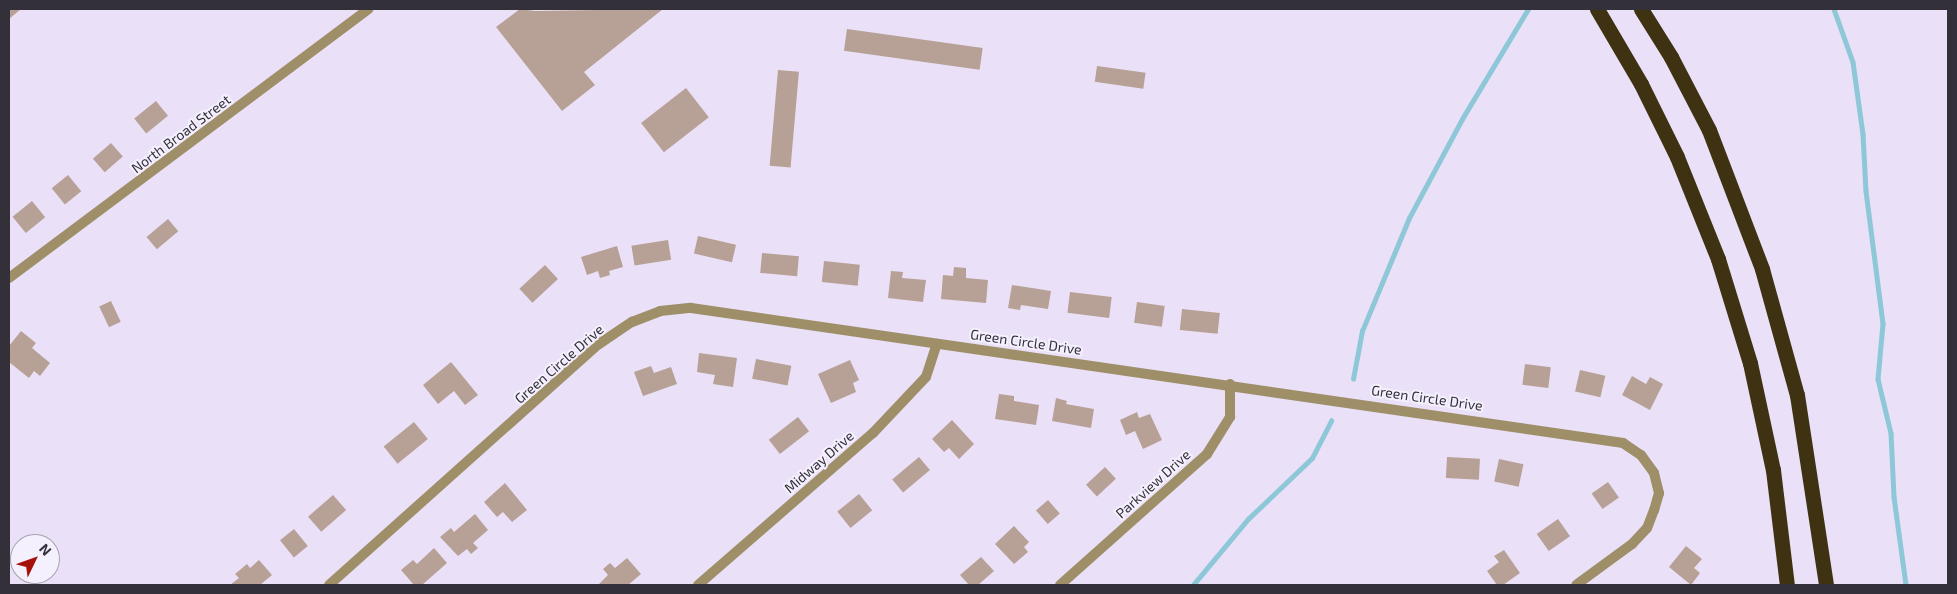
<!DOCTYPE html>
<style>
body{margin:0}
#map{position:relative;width:1957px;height:594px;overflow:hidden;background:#eae0f7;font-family:"Exo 2",sans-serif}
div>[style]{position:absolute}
.stream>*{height:4.5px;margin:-2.25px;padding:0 2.25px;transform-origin:2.25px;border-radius:2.25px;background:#8dc7d8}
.building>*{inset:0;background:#b7a095;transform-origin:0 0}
.minor>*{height:10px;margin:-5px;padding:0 5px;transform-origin:5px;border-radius:5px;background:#9e8f69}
.motorway>*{height:15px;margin:-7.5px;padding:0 7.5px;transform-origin:7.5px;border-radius:7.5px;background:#3e3213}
span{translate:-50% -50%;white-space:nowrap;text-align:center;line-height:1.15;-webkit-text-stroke:4px #f5f0fd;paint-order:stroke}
.street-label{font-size:14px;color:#343039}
.frame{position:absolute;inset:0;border:10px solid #343039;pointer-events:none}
.north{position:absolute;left:10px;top:534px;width:50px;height:50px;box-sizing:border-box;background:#f5f0fd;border:1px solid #a8a3af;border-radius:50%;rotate:48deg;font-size:14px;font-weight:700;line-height:20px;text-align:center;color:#343039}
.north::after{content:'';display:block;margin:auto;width:18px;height:22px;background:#a6120a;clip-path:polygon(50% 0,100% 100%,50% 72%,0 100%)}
</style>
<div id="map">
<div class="stream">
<div style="left:1834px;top:9px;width:56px;rotate:70.3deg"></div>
<div style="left:1853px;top:62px;width:73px;rotate:82.1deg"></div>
<div style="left:1863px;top:134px;width:57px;rotate:87deg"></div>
<div style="left:1866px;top:191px;width:134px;rotate:82.7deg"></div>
<div style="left:1883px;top:324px;width:55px;rotate:95.2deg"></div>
<div style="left:1878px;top:379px;width:56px;rotate:76.5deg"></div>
<div style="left:1891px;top:433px;width:64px;rotate:87.3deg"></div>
<div style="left:1894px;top:497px;width:89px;rotate:82.2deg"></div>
<div style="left:1353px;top:379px;width:49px;rotate:-79.4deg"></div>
<div style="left:1362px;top:331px;width:122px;rotate:-67.4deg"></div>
<div style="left:1409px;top:218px;width:112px;rotate:-61.8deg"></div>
<div style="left:1462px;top:119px;width:128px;rotate:-59deg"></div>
<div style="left:1193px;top:585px;width:86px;rotate:-50.2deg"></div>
<div style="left:1248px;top:519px;width:88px;rotate:-43.6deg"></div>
<div style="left:1312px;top:458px;width:42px;rotate:-62.8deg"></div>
</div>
<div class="building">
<div style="clip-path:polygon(9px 9px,21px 9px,9px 19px)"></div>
<div style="clip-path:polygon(520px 9px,535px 11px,663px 9px,584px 72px,595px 85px,562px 111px,496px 27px)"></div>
<div style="left:847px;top:29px;width:137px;height:22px;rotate:8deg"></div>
<div style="left:1097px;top:66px;width:49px;height:16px;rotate:8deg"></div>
<div style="left:778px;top:70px;width:21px;height:96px;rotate:5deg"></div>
<div style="left:686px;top:88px;width:37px;height:57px;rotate:52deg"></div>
<div style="left:156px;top:101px;width:19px;height:28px;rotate:51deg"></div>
<div style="left:111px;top:143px;width:18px;height:24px;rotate:49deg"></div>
<div style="left:68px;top:175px;width:21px;height:21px;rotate:51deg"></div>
<div style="left:32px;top:201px;width:21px;height:25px;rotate:51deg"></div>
<div style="left:168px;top:219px;width:16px;height:28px;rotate:50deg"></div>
<div style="left:698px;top:236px;width:39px;height:18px;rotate:13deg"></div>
<div style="left:668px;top:240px;width:20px;height:37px;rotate:81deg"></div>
<div style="clip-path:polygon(617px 246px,623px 267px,609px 271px,610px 275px,600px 278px,598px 271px,587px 275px,581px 257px)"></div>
<div style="left:762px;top:253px;width:37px;height:20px;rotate:5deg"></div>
<div style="left:824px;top:261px;width:36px;height:21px;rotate:6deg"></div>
<div style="left:545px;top:265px;width:19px;height:35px;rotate:47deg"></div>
<div style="clip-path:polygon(954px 267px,966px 268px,966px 278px,988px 280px,986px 303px,941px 299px,943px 275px,953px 276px)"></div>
<div style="clip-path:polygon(891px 271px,903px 272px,902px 278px,926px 280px,923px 302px,888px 298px)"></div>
<div style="clip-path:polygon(1012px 285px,1051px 291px,1048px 309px,1021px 305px,1020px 310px,1008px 308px)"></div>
<div style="left:1070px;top:292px;width:42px;height:21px;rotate:7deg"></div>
<div style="left:111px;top:301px;width:23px;height:13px;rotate:65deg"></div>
<div style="left:1137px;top:302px;width:28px;height:21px;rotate:8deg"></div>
<div style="left:1182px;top:309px;width:38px;height:21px;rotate:6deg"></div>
<div style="clip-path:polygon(21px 331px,36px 343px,32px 348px,50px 363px,40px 376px,34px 371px,29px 378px,9px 362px,9px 346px)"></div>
<div style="clip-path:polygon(699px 353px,737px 358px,733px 387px,713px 384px,715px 375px,697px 372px)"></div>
<div style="left:756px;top:359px;width:36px;height:20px;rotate:11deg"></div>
<div style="clip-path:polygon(850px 360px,859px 380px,853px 383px,856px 392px,831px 403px,818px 374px)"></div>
<div style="clip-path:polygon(451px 362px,478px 395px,465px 405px,454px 391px,438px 404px,423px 385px)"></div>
<div style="left:1525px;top:364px;width:26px;height:21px;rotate:7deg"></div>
<div style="clip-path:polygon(651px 366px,654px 373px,671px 367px,677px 384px,643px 396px,634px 372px)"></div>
<div style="left:1580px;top:370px;width:26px;height:22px;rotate:13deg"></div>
<div style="clip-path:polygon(1632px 376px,1646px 384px,1650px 377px,1663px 384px,1650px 410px,1622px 395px)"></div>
<div style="clip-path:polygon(999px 394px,1014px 396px,1014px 401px,1039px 405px,1036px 425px,995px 419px)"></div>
<div style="clip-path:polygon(1056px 398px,1067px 401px,1066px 404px,1094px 409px,1091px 428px,1052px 421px)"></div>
<div style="clip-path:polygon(1137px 412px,1139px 418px,1150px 414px,1162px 440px,1143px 449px,1135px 431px,1126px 435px,1120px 420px)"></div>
<div style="left:798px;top:417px;width:18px;height:37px;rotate:52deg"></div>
<div style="clip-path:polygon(952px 420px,974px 444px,959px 459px,949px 448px,944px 452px,932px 439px)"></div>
<div style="left:414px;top:422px;width:22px;height:39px;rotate:51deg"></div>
<div style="left:919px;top:457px;width:17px;height:35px;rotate:50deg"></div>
<div style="left:1447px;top:457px;width:33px;height:21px;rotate:3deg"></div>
<div style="left:1499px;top:459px;width:25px;height:23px;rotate:12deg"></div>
<div style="left:1105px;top:467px;width:16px;height:26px;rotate:47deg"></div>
<div style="left:1608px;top:482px;width:19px;height:20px;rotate:55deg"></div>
<div style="clip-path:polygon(505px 483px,527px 510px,512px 522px,503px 512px,497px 517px,484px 502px)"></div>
<div style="left:859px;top:494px;width:21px;height:28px;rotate:51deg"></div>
<div style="left:333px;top:495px;width:20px;height:33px;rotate:49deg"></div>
<div style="left:1048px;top:500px;width:18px;height:16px;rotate:49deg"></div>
<div style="clip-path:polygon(475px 514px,488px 530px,473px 543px,478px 548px,471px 554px,467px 549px,458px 556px,440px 537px,451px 528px,454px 532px)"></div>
<div style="left:1558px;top:519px;width:21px;height:26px;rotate:55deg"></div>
<div style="clip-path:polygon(1014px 526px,1029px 542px,1024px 547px,1028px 552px,1014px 564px,995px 544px)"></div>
<div style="left:294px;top:529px;width:22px;height:18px;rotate:51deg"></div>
<div style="clip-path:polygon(1686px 546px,1702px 559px,1694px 568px,1700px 573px,1691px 585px,1669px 567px)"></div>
<div style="clip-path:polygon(434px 548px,447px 563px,422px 585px,414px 585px,401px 570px,413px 560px,417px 564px)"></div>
<div style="clip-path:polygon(1504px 550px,1520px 573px,1503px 585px,1497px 585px,1487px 571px,1499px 562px,1494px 556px)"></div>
<div style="clip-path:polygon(981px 557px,994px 571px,978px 585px,969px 585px,960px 575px)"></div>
<div style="clip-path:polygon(627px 558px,641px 574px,628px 585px,598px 585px,608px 575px,603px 569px,610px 563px,615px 568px)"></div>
<div style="clip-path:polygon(259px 560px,272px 575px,260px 585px,230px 585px,239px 578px,235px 574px,247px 564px,250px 568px)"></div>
</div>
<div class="minor">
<div style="left:9px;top:278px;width:449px;rotate:-36.8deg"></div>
<div style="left:329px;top:585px;width:362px;rotate:-41.8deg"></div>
<div style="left:599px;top:344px;width:40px;rotate:-34deg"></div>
<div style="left:632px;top:322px;width:30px;rotate:-21deg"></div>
<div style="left:660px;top:311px;width:31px;rotate:-6deg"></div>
<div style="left:691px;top:308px;width:942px;rotate:8.24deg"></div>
<div style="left:1623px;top:443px;width:22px;rotate:34deg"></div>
<div style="left:1641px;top:455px;width:22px;rotate:54deg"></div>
<div style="left:1654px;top:473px;width:21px;rotate:76deg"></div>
<div style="left:1659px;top:493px;width:18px;rotate:106deg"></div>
<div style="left:1654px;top:510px;width:19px;rotate:111deg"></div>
<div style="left:1647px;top:528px;width:22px;rotate:133deg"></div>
<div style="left:1632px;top:544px;width:69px;rotate:143.8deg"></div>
<div style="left:698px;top:585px;width:232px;rotate:-41deg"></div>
<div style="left:873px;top:433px;width:77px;rotate:-46.6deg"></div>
<div style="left:926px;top:377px;width:35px;rotate:-72deg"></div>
<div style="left:1060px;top:585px;width:197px;rotate:-41.7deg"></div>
<div style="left:1207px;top:454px;width:44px;rotate:-58.1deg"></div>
<div style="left:1230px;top:417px;width:33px;rotate:-90deg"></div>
</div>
<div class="motorway">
<div style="left:1597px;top:9px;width:87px;rotate:59.6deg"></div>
<div style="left:1641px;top:84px;width:81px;rotate:63.7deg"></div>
<div style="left:1677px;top:157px;width:110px;rotate:68.1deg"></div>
<div style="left:1718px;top:259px;width:109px;rotate:72.9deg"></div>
<div style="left:1750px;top:363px;width:109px;rotate:77.9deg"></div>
<div style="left:1773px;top:470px;width:116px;rotate:83.1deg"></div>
<div style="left:1641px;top:9px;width:57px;rotate:58deg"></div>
<div style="left:1671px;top:57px;width:82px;rotate:62.5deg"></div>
<div style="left:1709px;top:130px;width:149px;rotate:69.1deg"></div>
<div style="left:1762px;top:269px;width:131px;rotate:74.5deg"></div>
<div style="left:1797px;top:395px;width:192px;rotate:81.3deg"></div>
</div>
<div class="street-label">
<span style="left:181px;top:134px;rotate:-37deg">North Broad Street</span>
<span style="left:1026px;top:342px;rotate:8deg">Green Circle Drive</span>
<span style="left:559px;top:364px;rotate:-41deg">Green Circle Drive</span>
<span style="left:1427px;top:398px;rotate:8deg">Green Circle Drive</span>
<span style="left:819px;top:462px;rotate:-41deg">Midway Drive</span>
<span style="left:1153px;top:484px;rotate:-42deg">Parkview Drive</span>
</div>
<div class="frame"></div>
<div class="north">N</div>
</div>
